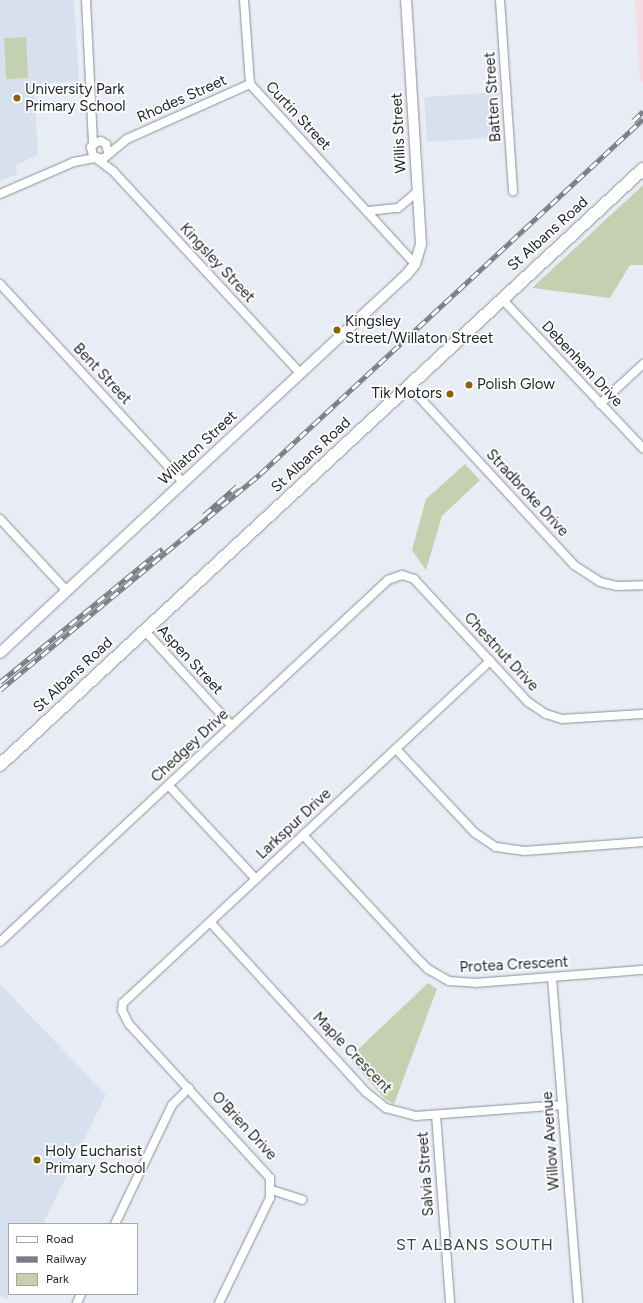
<!DOCTYPE html>
<style>
body{margin:0}
#map{position:relative;width:643px;height:1303px;overflow:hidden;background:#e8edf5;font-family:Figtree,sans-serif}
div>[style]{position:absolute}
.commercial>*{inset:0;background:#f5dbe2}
.built>*{inset:0;background:#d6e0ee;transform-origin:0 0}
.green>*{inset:0;background:#c5d0b1;transform-origin:0 0}
.roads{filter:drop-shadow(0 0 1px #8a8f97) drop-shadow(0 0 1px #8a8f97)}
.minor>*{height:8px;margin:-4px;padding:0 4px;transform-origin:4px;border-radius:4px;background:#fff}
.tertiary>*{height:10px;margin:-5px;padding:0 5px;transform-origin:5px;border-radius:5px;background:#fff}
.secondary>*{height:12px;margin:-6px;padding:0 6px;transform-origin:6px;border-radius:6px;background:#fff}
.rail>*{height:4.5px;margin-top:-2.25px;transform-origin:0;background:repeating-linear-gradient(90deg,#fff 0 9px,#797c82 0 18px);box-sizing:border-box;border-block:1px solid #797c82}
.dots>*{width:11px;height:11px;translate:-50% -50%;box-sizing:border-box;border:2px solid #fff;border-radius:50%}
span{translate:-50% -50%;white-space:nowrap;text-align:center;line-height:1.15;-webkit-text-stroke:3.5px #fff;paint-order:stroke}
.poi-label{font-size:15px;color:#1f2124}
.left{translate:0 -50%;text-align:left}
.right{translate:-100% -50%;text-align:right}
.street-label{font-size:15px;color:#1f2124}
.neighbourhood-label{font-size:16px;color:#3d4147;letter-spacing:1px}
.legend{position:absolute;left:8px;top:1223px;width:130px;height:72px;box-sizing:border-box;background:#fff;border:1px solid #a5a6a7;margin:0;padding:5px 7px;list-style:none;font-size:12px;color:#1f2124}
.legend li{display:flex;align-items:center;gap:8px;height:20px}
.legend b{width:20px;border:1px solid #a5a6a7}
</style>
<div id="map">
<div class="commercial">
<div style="clip-path:polygon(635px 0,643px 0,643px 81px,640px 83px)"></div>
</div>
<div class="built">
<div style="clip-path:polygon(0 0,74px 0,79px 81px,34px 84px,38px 155px,16px 165px,17px 174px,0 181px)"></div>
<div style="left:499px;top:92px;width:45px;height:75px;rotate:86deg"></div>
<div style="clip-path:polygon(0 984px,106px 1095px,43px 1224px,9px 1224px,9px 1294px,7px 1299px,0 1296px)"></div>
</div>
<div class="green">
<div style="left:26px;top:37px;width:41px;height:22px;rotate:87deg"></div>
<div style="clip-path:polygon(643px 185px,643px 265px,630px 265px,610px 298px,532px 288px)"></div>
<div style="clip-path:polygon(465px 464px,480px 480px,442px 516px,426px 570px,412px 550px,426px 499px)"></div>
<div style="clip-path:polygon(428px 983px,437px 989px,394px 1104px,385px 1099px,349px 1058px)"></div>
</div>
<div class="roads">
<div class="minor">
<div style="left:86px;top:0;width:145px;rotate:87.2deg"></div>
<div style="left:244px;top:0;width:84px;rotate:85.9deg"></div>
<div style="left:250px;top:84px;width:244px;rotate:47.5deg"></div>
<div style="left:500px;top:0;width:192px;rotate:86.1deg"></div>
<div style="left:108px;top:152px;width:8px;rotate:-104deg"></div>
<div style="left:106px;top:144px;width:6px;rotate:-149deg"></div>
<div style="left:101px;top:141px;width:6px;rotate:162deg"></div>
<div style="left:95px;top:143px;width:6px;rotate:135deg"></div>
<div style="left:91px;top:147px;width:9px;rotate:77deg"></div>
<div style="left:93px;top:156px;width:10px;rotate:17deg"></div>
<div style="left:103px;top:159px;width:31px;rotate:-40deg"></div>
<div style="left:127px;top:139px;width:135px;rotate:-24.1deg"></div>
<div style="left:97px;top:159px;width:20px;rotate:37deg"></div>
<div style="left:113px;top:171px;width:275px;rotate:47.2deg"></div>
<div style="left:0;top:194px;width:81px;rotate:-23.4deg"></div>
<div style="left:74px;top:162px;width:21px;rotate:-11deg"></div>
<div style="left:368px;top:211px;width:30px;rotate:-6deg"></div>
<div style="left:398px;top:208px;width:25px;rotate:-40deg"></div>
<div style="left:0;top:284px;width:270px;rotate:47.3deg"></div>
<div style="left:501px;top:298px;width:207px;rotate:46.6deg"></div>
<div style="left:408px;top:385px;width:245px;rotate:47.3deg"></div>
<div style="left:574px;top:565px;width:31px;rotate:33deg"></div>
<div style="left:600px;top:582px;width:18px;rotate:13deg"></div>
<div style="left:618px;top:586px;width:25px;rotate:-2deg"></div>
<div style="left:600px;top:404px;width:59px;rotate:-42.9deg"></div>
<div style="left:0;top:519px;width:98px;rotate:47.1deg"></div>
<div style="left:144px;top:630px;width:130px;rotate:47.5deg"></div>
<div style="left:396px;top:749px;width:115px;rotate:46.8deg"></div>
<div style="left:475px;top:833px;width:25px;rotate:34deg"></div>
<div style="left:496px;top:847px;width:29px;rotate:8deg"></div>
<div style="left:525px;top:851px;width:118px;rotate:-4.4deg"></div>
<div style="left:169px;top:786px;width:127px;rotate:46.9deg"></div>
<div style="left:303px;top:835px;width:168px;rotate:47.2deg"></div>
<div style="left:417px;top:958px;width:16px;rotate:45deg"></div>
<div style="left:428px;top:969px;width:24px;rotate:30deg"></div>
<div style="left:449px;top:981px;width:27px;rotate:4deg"></div>
<div style="left:476px;top:983px;width:168px;rotate:-4.5deg"></div>
<div style="left:210px;top:922px;width:231px;rotate:47.5deg"></div>
<div style="left:366px;top:1092px;width:26px;rotate:39deg"></div>
<div style="left:386px;top:1108px;width:31px;rotate:15deg"></div>
<div style="left:416px;top:1116px;width:147px;rotate:-4.3deg"></div>
<div style="left:0;top:942px;width:531px;rotate:-43.01deg"></div>
<div style="left:388px;top:580px;width:15px;rotate:-20deg"></div>
<div style="left:402px;top:575px;width:13px;rotate:18deg"></div>
<div style="left:414px;top:579px;width:168px;rotate:47.2deg"></div>
<div style="left:528px;top:702px;width:22px;rotate:34deg"></div>
<div style="left:546px;top:714px;width:17px;rotate:17deg"></div>
<div style="left:562px;top:719px;width:81px;rotate:-3.5deg"></div>
<div style="left:552px;top:978px;width:326px;rotate:85.4deg"></div>
<div style="left:436px;top:1115px;width:189px;rotate:85.7deg"></div>
<div style="left:272px;top:1190px;width:32px;rotate:18deg"></div>
<div style="left:115px;top:1224px;width:132px;rotate:-64.4deg"></div>
<div style="left:172px;top:1105px;width:24px;rotate:-45deg"></div>
<div style="left:77px;top:1303px;width:10px;rotate:-66deg"></div>
<div style="left:219px;top:1303px;width:117px;rotate:-64.1deg"></div>
<div style="left:270px;top:1198px;width:20px;rotate:-90deg"></div>
<div style="left:270px;top:1178px;width:209px;rotate:-132.5deg"></div>
<div style="left:129px;top:1024px;width:16px;rotate:-117deg"></div>
<div style="left:122px;top:1010px;width:7px;rotate:-82deg"></div>
<div style="left:123px;top:1003px;width:502px;rotate:-42.98deg"></div>
</div>
<div class="tertiary">
<div style="left:0;top:653px;width:556px;rotate:-42.96deg"></div>
<div style="left:407px;top:274px;width:13px;rotate:-51deg"></div>
<div style="left:415px;top:264px;width:21px;rotate:-73deg"></div>
<div style="left:421px;top:244px;width:244px;rotate:-93.5deg"></div>
</div>
<div class="secondary">
<div style="left:0;top:765px;width:877px;rotate:-42.83deg"></div>
</div>
</div>
<div class="rail">
<div style="left:633px;top:121px;width:14px;rotate:-45deg"></div>
<div style="left:204px;top:515px;width:44px;rotate:-41.3deg"></div>
<div style="left:0;top:682px;width:210px;rotate:-39.4deg"></div>
<div style="left:0;top:690px;width:338px;rotate:-39.7deg"></div>
<div style="left:260px;top:474px;width:522px;rotate:-42.83deg"></div>
</div>
<div class="dots">
<div style="left:17px;top:98px;background:#886502"></div>
<div style="left:337px;top:330px;background:#886502"></div>
<div style="left:469px;top:385px;background:#886502"></div>
<div style="left:450px;top:394px;background:#886502"></div>
<div style="left:37px;top:1160px;background:#886502"></div>
</div>
<div class="poi-label">
<span class="left" style="left:25px;top:98px">University Park<br>Primary School</span>
<span class="left" style="left:345px;top:330px">Kingsley<br>Street/Willaton Street</span>
<span class="left" style="left:477px;top:385px">Polish Glow</span>
<span class="right" style="left:442px;top:394px">Tik Motors</span>
<span class="left" style="left:45px;top:1160px">Holy Eucharist<br>Primary School</span>
</div>
<div class="street-label">
<span style="left:493px;top:97px;rotate:-94deg">Batten Street</span>
<span style="left:182px;top:99px;rotate:-24deg">Rhodes Street</span>
<span style="left:298px;top:116px;rotate:47deg">Curtin Street</span>
<span style="left:399px;top:133px;rotate:-93deg">Willis Street</span>
<span style="left:548px;top:234px;rotate:-42deg">St Albans Road</span>
<span style="left:217px;top:263px;rotate:47deg">Kingsley Street</span>
<span style="left:582px;top:364px;rotate:47deg">Debenham Drive</span>
<span style="left:102px;top:374px;rotate:47deg">Bent Street</span>
<span style="left:198px;top:448px;rotate:-43deg">Willaton Street</span>
<span style="left:311px;top:455px;rotate:-43deg">St Albans Road</span>
<span style="left:527px;top:493px;rotate:47deg">Stradbroke Drive</span>
<span style="left:501px;top:652px;rotate:47deg">Chestnut Drive</span>
<span style="left:190px;top:660px;rotate:47deg">Aspen Street</span>
<span style="left:73px;top:675px;rotate:-43deg">St Albans Road</span>
<span style="left:190px;top:746px;rotate:-43deg">Chedgey Drive</span>
<span style="left:294px;top:824px;rotate:-43deg">Larkspur Drive</span>
<span style="left:514px;top:965px;rotate:-3deg">Protea Crescent</span>
<span style="left:352px;top:1053px;rotate:46deg">Maple Crescent</span>
<span style="left:244px;top:1126px;rotate:47deg">O'Brien Drive</span>
<span style="left:551px;top:1141px;rotate:-94deg">Willow Avenue</span>
<span style="left:426px;top:1174px;rotate:-94deg">Salvia Street</span>
</div>
<div class="neighbourhood-label">
<span style="left:475px;top:1245px">ST ALBANS SOUTH</span>
</div>
<ul class="legend">
<li><b style="height:5px;background:#fff"></b>Road</li>
<li><b style="height:5px;background:#797c82"></b>Railway</li>
<li><b style="height:11px;background:#c5d0b1"></b>Park</li>
</ul>
</div>
